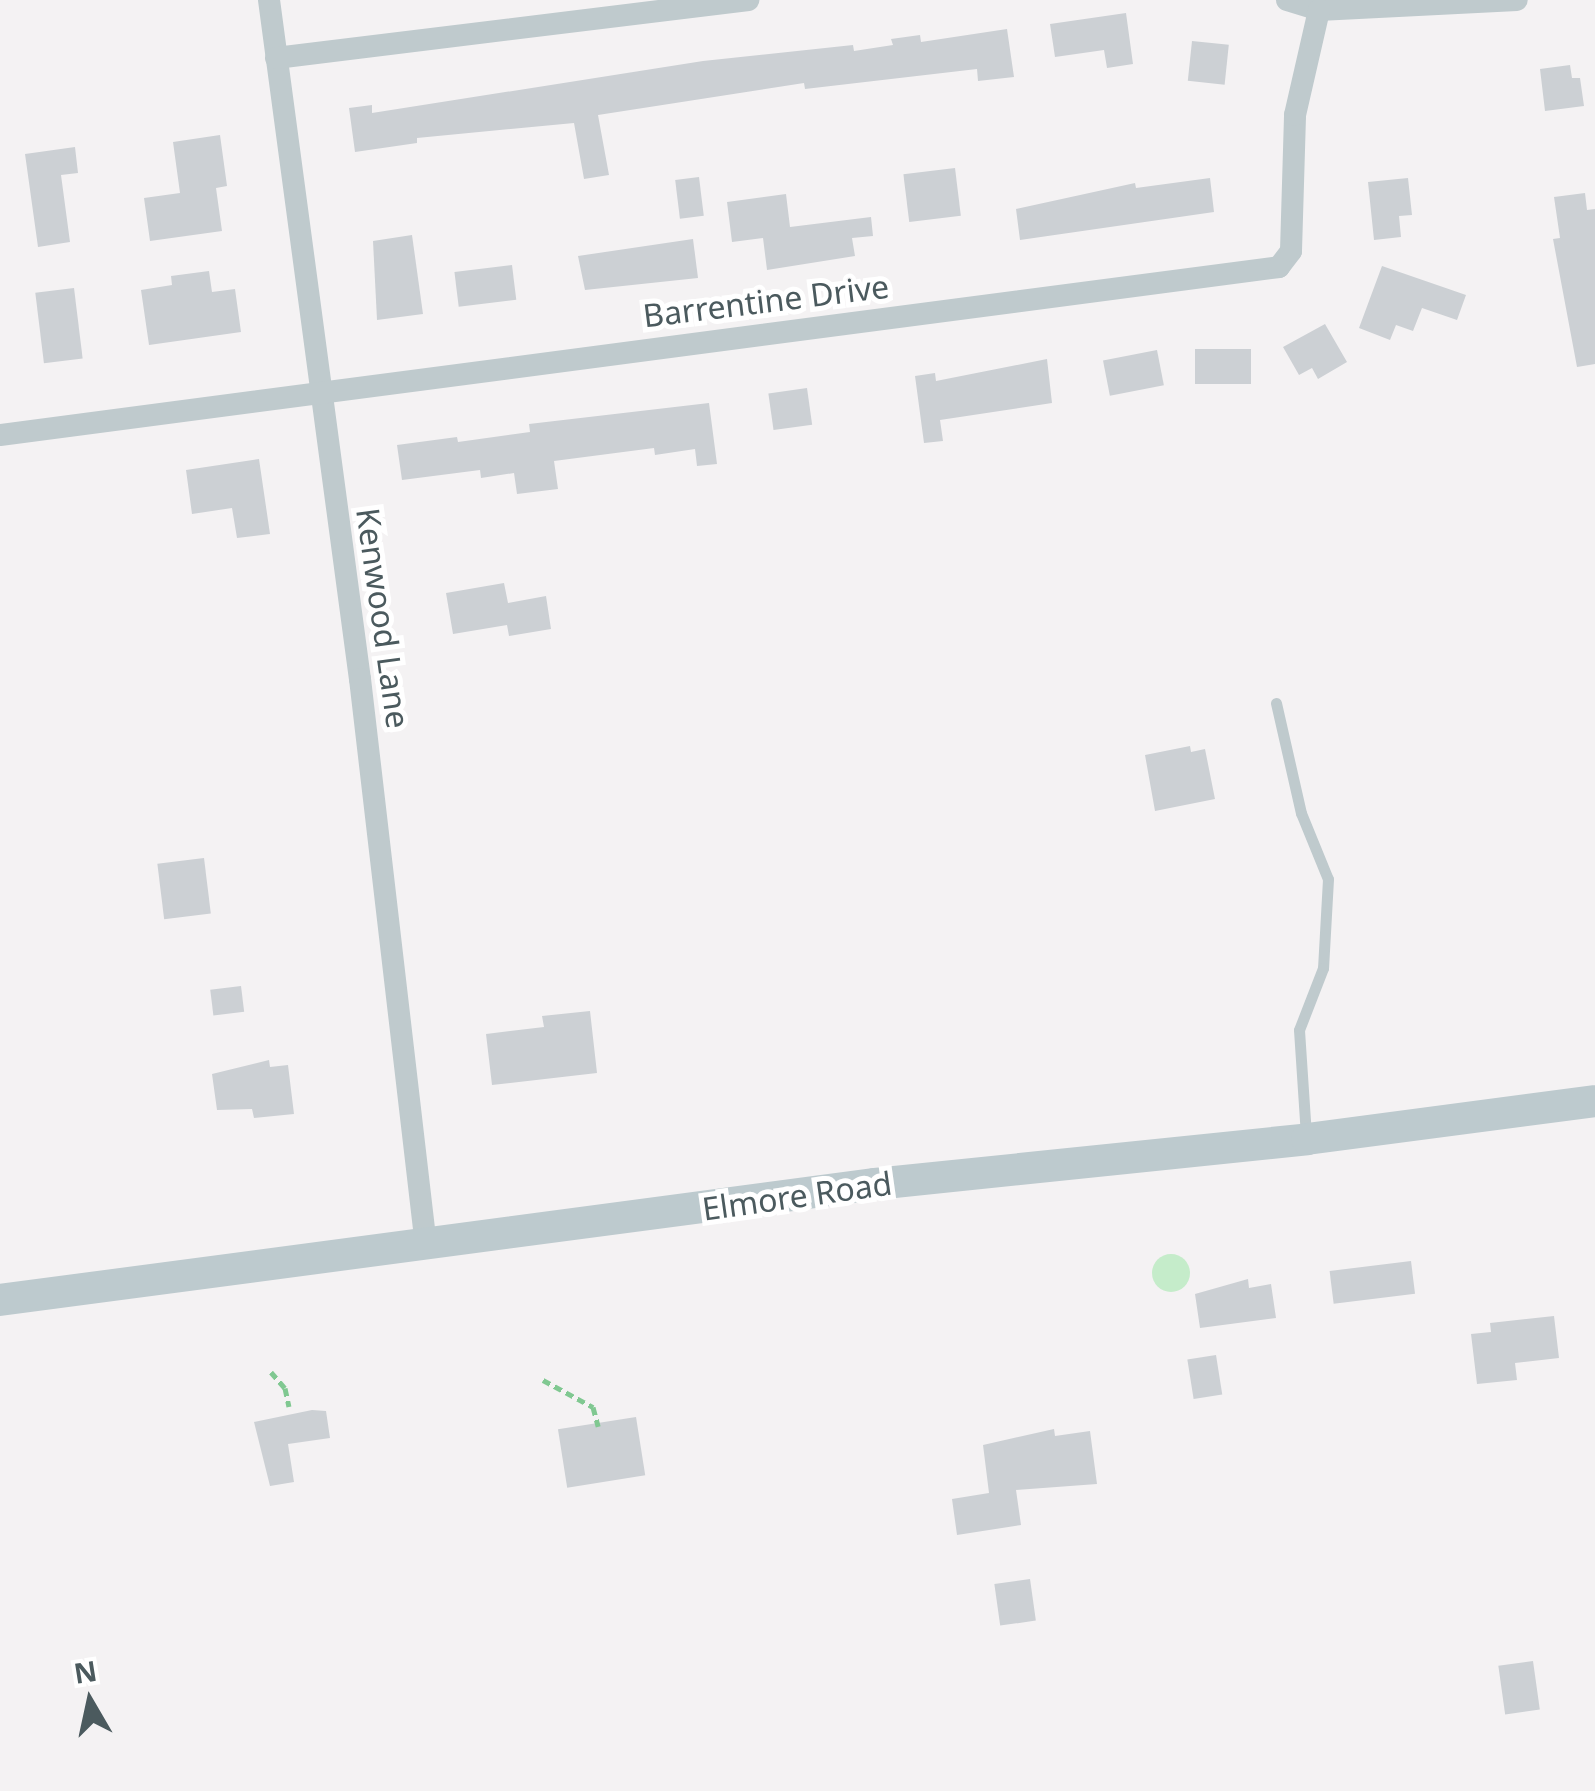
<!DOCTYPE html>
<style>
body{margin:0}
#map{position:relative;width:1595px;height:1791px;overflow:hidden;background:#f4f2f3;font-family:"Noto Sans",sans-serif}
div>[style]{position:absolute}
.green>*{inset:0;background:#c5ecca}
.round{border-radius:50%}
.building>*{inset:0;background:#ccd0d4;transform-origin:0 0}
.path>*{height:5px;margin-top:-2.5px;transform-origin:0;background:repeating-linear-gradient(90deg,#80c891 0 8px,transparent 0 13px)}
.lane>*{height:11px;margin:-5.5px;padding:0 5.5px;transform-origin:5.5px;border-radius:5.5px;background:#bfcacd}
.street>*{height:22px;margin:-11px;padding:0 11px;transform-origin:11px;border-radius:11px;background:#bfcacd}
.secondary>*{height:32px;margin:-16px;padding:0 16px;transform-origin:16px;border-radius:16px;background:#bdcace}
span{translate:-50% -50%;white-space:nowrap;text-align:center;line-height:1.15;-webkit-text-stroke:10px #fff;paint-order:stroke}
.street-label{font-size:32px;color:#4b5a5e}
.north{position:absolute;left:40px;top:1651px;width:100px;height:100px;-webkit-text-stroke:8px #fff;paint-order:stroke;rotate:351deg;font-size:28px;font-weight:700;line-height:40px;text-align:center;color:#4b5a5e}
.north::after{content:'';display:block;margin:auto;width:35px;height:45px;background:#4b5a5e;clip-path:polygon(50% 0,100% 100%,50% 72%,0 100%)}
</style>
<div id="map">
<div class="green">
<div class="round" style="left:1152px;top:1254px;width:38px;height:38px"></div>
</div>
<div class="building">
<div style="clip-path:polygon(1126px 13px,1133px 64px,1107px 68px,1104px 50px,1055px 57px,1050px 24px)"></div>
<div style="clip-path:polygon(1007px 29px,1014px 77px,978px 81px,977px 69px,805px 89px,804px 83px,598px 115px,609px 175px,584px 179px,574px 123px,417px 138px,417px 143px,355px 152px,349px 108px,372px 105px,372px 113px,703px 61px,853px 45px,854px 51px,893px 45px,891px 39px,920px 35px,921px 42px)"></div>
<div style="left:1192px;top:41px;width:37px;height:40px;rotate:6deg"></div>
<div style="clip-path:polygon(1570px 65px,1572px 78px,1580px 78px,1584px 106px,1545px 111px,1540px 69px)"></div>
<div style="clip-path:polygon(220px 135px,227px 186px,216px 188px,222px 231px,150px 241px,144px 198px,180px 193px,173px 142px)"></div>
<div style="clip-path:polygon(75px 147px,78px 173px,61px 175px,70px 242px,38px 247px,25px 154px)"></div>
<div style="left:955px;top:168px;width:48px;height:52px;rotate:83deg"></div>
<div style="left:699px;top:177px;width:39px;height:24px;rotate:83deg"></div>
<div style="clip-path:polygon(1210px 178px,1214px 212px,1020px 240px,1016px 209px,1135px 183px,1136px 188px)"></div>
<div style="clip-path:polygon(1408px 178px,1412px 215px,1399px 216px,1401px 237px,1374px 240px,1368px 182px)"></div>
<div style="clip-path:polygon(1585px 193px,1587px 210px,1595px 209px,1595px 364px,1577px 367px,1553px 239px,1560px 238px,1554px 197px)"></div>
<div style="clip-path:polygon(786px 194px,790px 227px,871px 217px,873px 236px,852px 238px,855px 256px,767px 270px,763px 238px,732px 242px,727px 202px)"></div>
<div style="clip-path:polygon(412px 235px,423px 314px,377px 320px,373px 241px)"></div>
<div style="clip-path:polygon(693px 239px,698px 278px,585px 290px,578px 256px)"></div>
<div style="left:512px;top:265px;width:35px;height:58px;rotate:83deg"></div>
<div style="clip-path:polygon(1382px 266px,1466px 295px,1457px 320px,1422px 308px,1413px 331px,1396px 325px,1390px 340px,1359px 328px)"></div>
<div style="clip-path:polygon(209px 271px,212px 292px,235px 289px,241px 332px,149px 345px,141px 290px,172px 285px,171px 276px)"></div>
<div style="left:74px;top:288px;width:71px;height:39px;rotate:83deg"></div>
<div style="clip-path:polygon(1325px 324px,1347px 362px,1318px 379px,1312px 368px,1299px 375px,1283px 347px)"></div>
<div style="left:1195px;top:349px;width:56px;height:35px"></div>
<div style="left:1157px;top:350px;width:36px;height:55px;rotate:79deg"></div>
<div style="clip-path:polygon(1047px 359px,1052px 403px,940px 420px,943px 441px,924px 443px,915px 376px,935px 373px,936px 381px)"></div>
<div style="left:807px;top:388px;width:37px;height:39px;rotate:82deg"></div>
<div style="clip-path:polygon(709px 403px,717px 464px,697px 466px,695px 449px,655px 455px,654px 448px,554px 461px,558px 489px,517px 494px,514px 473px,481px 478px,480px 470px,402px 480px,397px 445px,457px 437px,458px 442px,530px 432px,529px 424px)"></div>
<div style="clip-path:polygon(259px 459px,270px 534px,237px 538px,232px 508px,192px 514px,186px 470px)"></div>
<div style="clip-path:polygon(504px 583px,508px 603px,546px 596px,551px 629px,509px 636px,507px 625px,453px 634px,446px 593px)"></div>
<div style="clip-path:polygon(1190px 746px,1191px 752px,1205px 749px,1215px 799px,1155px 811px,1145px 755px)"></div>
<div style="left:204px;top:858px;width:56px;height:47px;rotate:83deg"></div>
<div style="left:241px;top:986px;width:26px;height:31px;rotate:83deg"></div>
<div style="clip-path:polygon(590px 1011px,597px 1073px,492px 1085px,486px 1034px,544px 1027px,542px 1016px)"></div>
<div style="clip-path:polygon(269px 1060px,270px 1067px,288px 1065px,294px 1114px,254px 1118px,252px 1109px,217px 1110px,212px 1074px)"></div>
<div style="left:1411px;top:1261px;width:33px;height:82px;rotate:83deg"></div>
<div style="clip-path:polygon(1248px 1279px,1249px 1288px,1271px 1284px,1276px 1318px,1200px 1328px,1195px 1294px)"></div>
<div style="clip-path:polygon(1554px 1316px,1559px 1358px,1515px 1363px,1517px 1380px,1477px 1384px,1471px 1334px,1491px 1332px,1490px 1323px)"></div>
<div style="left:1216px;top:1355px;width:40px;height:29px;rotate:81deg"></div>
<div style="clip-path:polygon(312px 1410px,326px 1411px,330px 1438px,288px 1444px,294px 1482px,270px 1486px,254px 1422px)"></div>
<div style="left:636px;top:1417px;width:59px;height:79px;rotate:81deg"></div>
<div style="clip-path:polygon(1054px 1429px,1055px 1436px,1090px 1431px,1097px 1484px,1016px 1490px,1021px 1525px,957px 1535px,952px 1499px,989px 1493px,983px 1445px)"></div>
<div style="left:1030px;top:1579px;width:42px;height:36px;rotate:82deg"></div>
<div style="left:1533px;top:1661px;width:49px;height:35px;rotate:82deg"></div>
</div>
<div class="path">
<div style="left:271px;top:1372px;width:21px;rotate:49deg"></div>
<div style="left:285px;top:1388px;width:19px;rotate:78deg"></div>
<div style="left:543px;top:1380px;width:57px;rotate:28.4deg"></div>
<div style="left:593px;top:1407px;width:20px;rotate:75deg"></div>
</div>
<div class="lane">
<div style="left:1276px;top:703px;width:113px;rotate:77.2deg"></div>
<div style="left:1301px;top:813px;width:71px;rotate:67.8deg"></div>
<div style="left:1328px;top:879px;width:89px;rotate:93.2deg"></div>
<div style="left:1323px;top:968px;width:66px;rotate:111.2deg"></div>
<div style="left:1299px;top:1030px;width:105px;rotate:86.2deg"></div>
</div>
<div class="street">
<div style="left:269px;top:0;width:685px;rotate:82.37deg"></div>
<div style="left:360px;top:679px;width:571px;rotate:83.36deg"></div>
<div style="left:1287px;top:0;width:34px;rotate:17deg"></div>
<div style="left:1319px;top:10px;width:198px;rotate:-2.9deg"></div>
<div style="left:276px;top:58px;width:476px;rotate:-7deg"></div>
<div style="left:0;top:435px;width:1290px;rotate:-7.48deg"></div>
<div style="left:1279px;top:267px;width:20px;rotate:-53deg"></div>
<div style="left:1291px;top:251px;width:136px;rotate:-88.3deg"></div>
<div style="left:1295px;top:115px;width:108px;rotate:-77.1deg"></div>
</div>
<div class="secondary">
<div style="left:0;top:1300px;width:883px;rotate:-7.55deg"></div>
<div style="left:875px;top:1184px;width:434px;rotate:-5.9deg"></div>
<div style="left:1307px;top:1139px;width:290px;rotate:-7.5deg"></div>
</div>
<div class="street-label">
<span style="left:766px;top:301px;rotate:-7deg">Barrentine Drive</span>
<span style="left:383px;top:618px;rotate:82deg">Kenwood Lane</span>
<span style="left:797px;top:1196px;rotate:-8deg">Elmore Road</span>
</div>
<div class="north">N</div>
</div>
